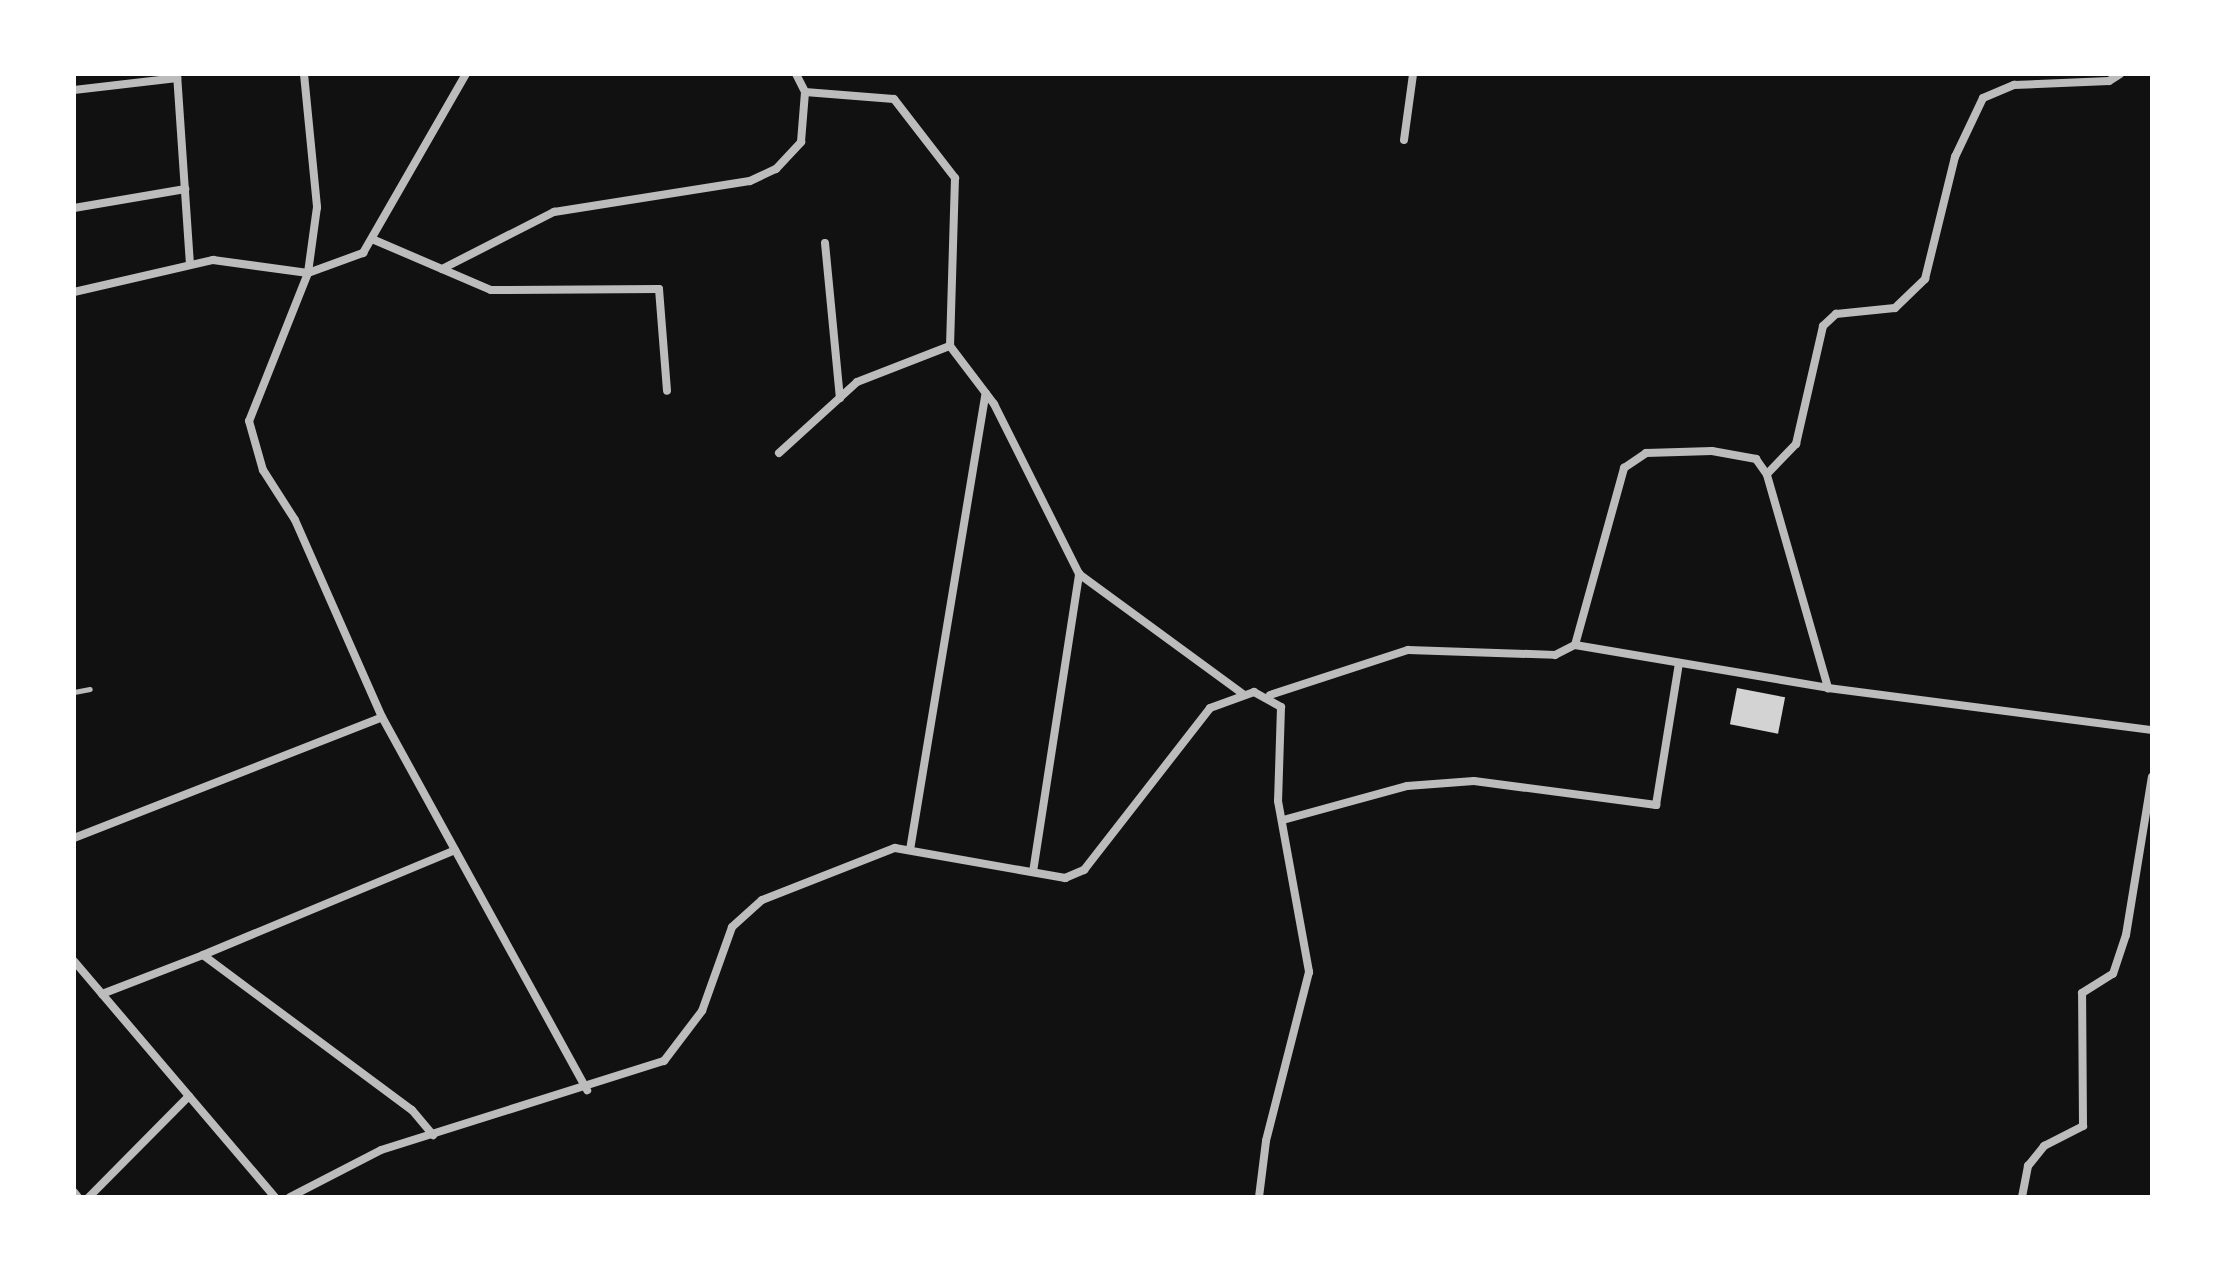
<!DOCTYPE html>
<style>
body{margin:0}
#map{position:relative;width:2226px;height:1271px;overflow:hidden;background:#111;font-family:"IBM Plex Sans",sans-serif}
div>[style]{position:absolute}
.building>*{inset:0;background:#d3d3d3;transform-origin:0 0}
.service>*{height:5px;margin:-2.5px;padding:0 2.5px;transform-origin:2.5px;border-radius:2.5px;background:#bcbcbc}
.minor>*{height:8px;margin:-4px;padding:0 4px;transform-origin:4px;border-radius:4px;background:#bcbcbc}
span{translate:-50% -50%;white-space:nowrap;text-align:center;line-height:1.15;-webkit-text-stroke:8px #fff;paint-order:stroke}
.frame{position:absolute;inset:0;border:76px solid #fff;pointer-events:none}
</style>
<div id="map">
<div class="building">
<div style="left:1737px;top:688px;width:49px;height:37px;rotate:11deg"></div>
</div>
<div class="service">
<div style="left:74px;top:692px;width:16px;rotate:-11deg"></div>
</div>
<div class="minor">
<div style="left:177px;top:74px;width:190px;rotate:86.1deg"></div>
<div style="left:304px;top:74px;width:134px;rotate:84.4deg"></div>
<div style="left:317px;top:207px;width:67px;rotate:97.8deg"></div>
<div style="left:308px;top:273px;width:159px;rotate:111.7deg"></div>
<div style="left:249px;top:421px;width:51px;rotate:74.1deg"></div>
<div style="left:263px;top:470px;width:59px;rotate:57.4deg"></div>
<div style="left:295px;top:520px;width:215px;rotate:66.2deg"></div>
<div style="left:382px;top:717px;width:426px;rotate:61.2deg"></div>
<div style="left:796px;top:74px;width:20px;rotate:63deg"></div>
<div style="left:805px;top:92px;width:89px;rotate:4.5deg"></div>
<div style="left:894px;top:99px;width:100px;rotate:52.3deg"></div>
<div style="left:955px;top:178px;width:168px;rotate:91.7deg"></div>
<div style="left:950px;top:346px;width:73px;rotate:52.8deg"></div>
<div style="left:994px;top:404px;width:190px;rotate:63.4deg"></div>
<div style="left:1079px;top:574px;width:203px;rotate:36.2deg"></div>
<div style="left:74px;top:90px;width:104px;rotate:-6.6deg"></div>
<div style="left:1404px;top:140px;width:67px;rotate:-82.2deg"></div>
<div style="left:74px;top:208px;width:113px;rotate:-9.7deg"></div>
<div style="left:372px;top:239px;width:129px;rotate:23.2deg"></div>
<div style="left:491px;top:290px;width:168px;rotate:-0.3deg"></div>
<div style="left:659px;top:289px;width:102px;rotate:85.5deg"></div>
<div style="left:825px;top:243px;width:156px;rotate:84.5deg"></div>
<div style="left:442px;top:269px;width:126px;rotate:-27deg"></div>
<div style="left:554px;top:212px;width:198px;rotate:-9deg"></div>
<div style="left:750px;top:181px;width:29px;rotate:-25deg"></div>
<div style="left:776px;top:169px;width:37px;rotate:-47deg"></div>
<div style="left:801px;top:142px;width:50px;rotate:-85.4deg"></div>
<div style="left:74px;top:292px;width:143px;rotate:-13deg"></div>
<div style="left:213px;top:260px;width:96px;rotate:7.8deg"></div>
<div style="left:308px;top:273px;width:59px;rotate:-20deg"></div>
<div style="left:363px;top:253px;width:207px;rotate:-60.1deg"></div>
<div style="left:779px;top:453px;width:105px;rotate:-42.3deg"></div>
<div style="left:857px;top:382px;width:100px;rotate:-21.2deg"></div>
<div style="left:1767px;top:474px;width:42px;rotate:-46deg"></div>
<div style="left:1796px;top:444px;width:121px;rotate:-77.1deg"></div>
<div style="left:1823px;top:326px;width:18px;rotate:-43deg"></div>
<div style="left:1836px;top:314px;width:59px;rotate:-5.8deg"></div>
<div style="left:1895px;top:308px;width:42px;rotate:-44deg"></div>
<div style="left:1925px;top:279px;width:126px;rotate:-76.2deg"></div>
<div style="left:1955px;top:157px;width:65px;rotate:-64.6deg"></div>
<div style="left:1983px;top:98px;width:34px;rotate:-23deg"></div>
<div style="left:2014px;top:85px;width:95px;rotate:-2.4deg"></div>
<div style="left:2109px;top:81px;width:13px;rotate:-32deg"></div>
<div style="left:1575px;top:645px;width:257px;rotate:9.6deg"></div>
<div style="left:1270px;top:695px;width:145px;rotate:-18.1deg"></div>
<div style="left:1408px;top:650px;width:147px;rotate:1.9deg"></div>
<div style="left:1555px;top:655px;width:22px;rotate:-27deg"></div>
<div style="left:1575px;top:645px;width:184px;rotate:-74.5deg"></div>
<div style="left:1624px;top:468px;width:27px;rotate:-34deg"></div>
<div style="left:1646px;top:453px;width:66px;rotate:-1.7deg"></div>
<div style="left:1712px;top:451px;width:45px;rotate:10.3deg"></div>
<div style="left:1756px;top:459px;width:19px;rotate:55deg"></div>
<div style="left:1767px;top:475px;width:222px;rotate:74deg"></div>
<div style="left:1828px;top:688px;width:327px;rotate:7.4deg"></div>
<div style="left:1283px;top:820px;width:129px;rotate:-15.3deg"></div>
<div style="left:1407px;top:786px;width:67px;rotate:-4.3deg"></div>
<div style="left:1474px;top:781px;width:184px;rotate:7.5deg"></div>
<div style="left:1656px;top:805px;width:144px;rotate:-80.8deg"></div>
<div style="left:74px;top:838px;width:331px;rotate:-21.4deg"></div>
<div style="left:910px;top:850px;width:463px;rotate:-80.6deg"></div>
<div style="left:1033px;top:872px;width:302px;rotate:-81.2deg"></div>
<div style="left:203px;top:955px;width:273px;rotate:-22.6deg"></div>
<div style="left:74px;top:961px;width:310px;rotate:49.6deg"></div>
<div style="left:102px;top:994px;width:108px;rotate:-21.1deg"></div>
<div style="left:203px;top:955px;width:260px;rotate:36.6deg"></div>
<div style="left:412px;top:1110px;width:33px;rotate:50deg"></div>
<div style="left:74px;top:1192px;width:6px;rotate:51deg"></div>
<div style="left:89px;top:1197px;width:142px;rotate:-45.3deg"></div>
<div style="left:290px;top:1197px;width:102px;rotate:-27.3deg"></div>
<div style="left:381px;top:1150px;width:297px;rotate:-17.5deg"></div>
<div style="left:664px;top:1061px;width:63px;rotate:-52.8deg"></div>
<div style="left:702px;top:1011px;width:89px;rotate:-70.3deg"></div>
<div style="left:732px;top:927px;width:40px;rotate:-42deg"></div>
<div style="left:762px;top:900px;width:143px;rotate:-21.4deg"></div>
<div style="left:895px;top:848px;width:173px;rotate:10deg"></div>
<div style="left:1065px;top:878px;width:21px;rotate:-23deg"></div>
<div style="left:1084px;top:870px;width:205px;rotate:-52.1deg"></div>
<div style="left:1210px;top:708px;width:47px;rotate:-20deg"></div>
<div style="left:1254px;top:692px;width:31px;rotate:29deg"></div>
<div style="left:1281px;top:707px;width:94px;rotate:91.8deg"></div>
<div style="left:1278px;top:801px;width:174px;rotate:79.7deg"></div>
<div style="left:1309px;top:972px;width:174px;rotate:104.3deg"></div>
<div style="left:1266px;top:1141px;width:56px;rotate:97.1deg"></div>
<div style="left:2022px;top:1197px;width:32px;rotate:-79deg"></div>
<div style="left:2028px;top:1166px;width:26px;rotate:-51deg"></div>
<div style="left:2044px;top:1146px;width:44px;rotate:-27.1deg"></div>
<div style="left:2083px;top:1126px;width:133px;rotate:-90.4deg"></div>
<div style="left:2082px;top:993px;width:36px;rotate:-32deg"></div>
<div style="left:2113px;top:974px;width:41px;rotate:-71.6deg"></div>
<div style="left:2126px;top:935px;width:160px;rotate:-80.7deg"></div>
</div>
<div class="frame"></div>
</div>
